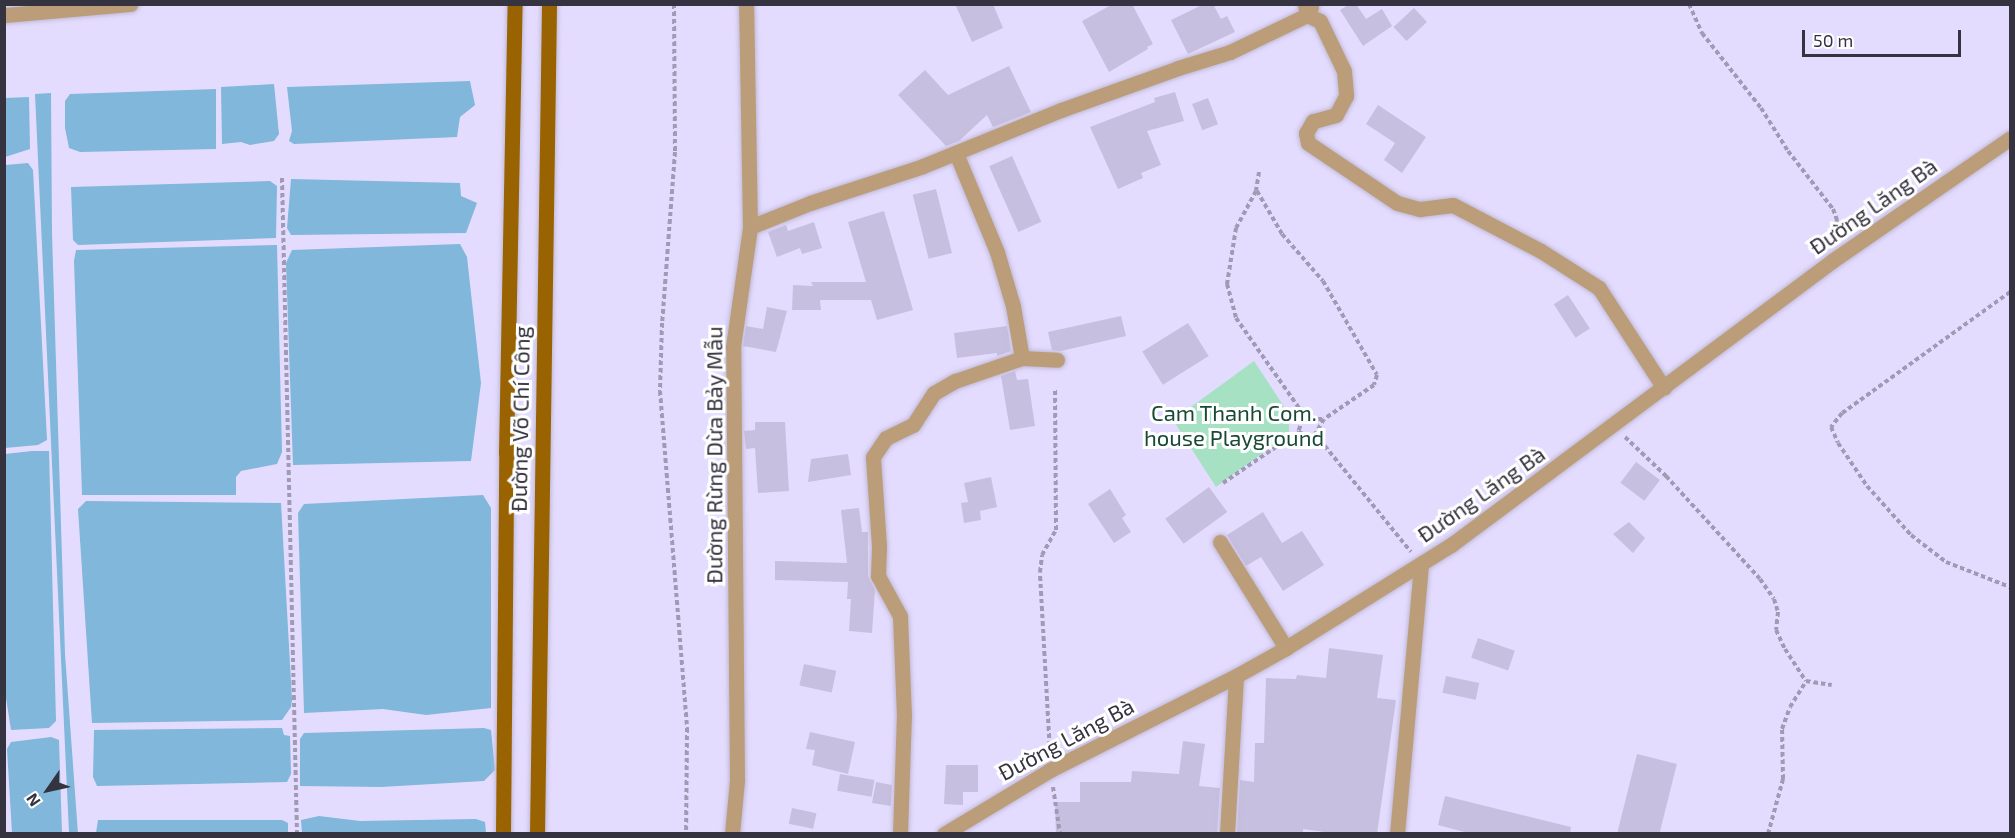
<!DOCTYPE html>
<meta charset="utf-8">
<style>
body{margin:0}
#map{position:relative;width:2015px;height:838px;overflow:hidden;background:#e4dcfe;font-family:"Exo 2",sans-serif}
div>[style]{position:absolute}
.green>*{inset:0;background:#a6e1c4}
.water>*{inset:0;background:#80b7da}
.building>*{inset:0;background:#c6bfdf;transform-origin:0 0}
.path>*{height:4px;margin-top:-2px;transform-origin:0;background:repeating-linear-gradient(90deg,#a09ab4 0 4.5px,transparent 0 7.5px)}
.roads{filter:drop-shadow(0 0 2px #c1bad8) drop-shadow(0 0 2px #c1bad8)}
.minor>*{height:15px;margin:-7.5px;padding:0 7.5px;transform-origin:7.5px;border-radius:7.5px;background:#bb9e79}
.major>*{height:15px;margin:-7.5px;padding:0 7.5px;transform-origin:7.5px;border-radius:7.5px;background:#986300}
span{translate:-50% -50%;white-space:nowrap;text-align:center;line-height:1.15;-webkit-text-stroke:6px #fff;paint-order:stroke}
.street-label{font-size:22px;color:#363340}
.park-label{font-size:22px;color:#184935}
.frame{position:absolute;inset:0;border:6px solid #363340;pointer-events:none}
.north{position:absolute;left:18px;top:760px;width:60px;height:60px;-webkit-text-stroke:4px #fff;paint-order:stroke;rotate:236deg;font-size:16px;font-weight:700;line-height:24px;text-align:center;color:#363340}
.north::after{content:'';display:block;margin:auto;width:21px;height:27px;background:#363340;clip-path:polygon(50% 0,100% 100%,50% 72%,0 100%)}
.scale{position:absolute;left:1802px;top:30px;width:159px;height:27px;box-sizing:border-box;border:3px solid #363340;border-top:0;padding-left:8px;font-size:18px;line-height:21px;white-space:nowrap;color:#363340;-webkit-text-stroke:4px #fff;paint-order:stroke}
</style>
<div id="map">
<div class="green">
<div style="clip-path:polygon(1254px 361px,1289px 414px,1289px 434px,1216px 487px,1173px 420px)"></div>
</div>
<div class="water">
<div style="clip-path:polygon(470px 81px,475px 105px,460px 117px,457px 137px,294px 144px,289px 141px,292px 131px,287px 87px)"></div>
<div style="clip-path:polygon(274px 84px,279px 134px,274px 141px,250px 145px,241px 142px,222px 144px,221px 87px)"></div>
<div style="clip-path:polygon(216px 89px,216px 149px,80px 152px,69px 148px,65px 128px,65px 101px,70px 94px)"></div>
<div style="clip-path:polygon(51px 93px,52px 233px,65px 654px,78px 834px,69px 833px,35px 94px)"></div>
<div style="clip-path:polygon(29px 97px,30px 149px,5px 157px,5px 98px)"></div>
<div style="clip-path:polygon(28px 163px,33px 170px,47px 440px,38px 445px,5px 448px,5px 165px)"></div>
<div style="clip-path:polygon(291px 179px,460px 183px,461px 196px,477px 203px,466px 233px,291px 235px,287px 228px)"></div>
<div style="clip-path:polygon(270px 181px,277px 186px,276px 238px,78px 245px,73px 240px,71px 187px)"></div>
<div style="clip-path:polygon(460px 244px,467px 257px,481px 383px,471px 461px,293px 465px,286px 263px,292px 250px)"></div>
<div style="clip-path:polygon(277px 245px,282px 452px,277px 464px,241px 471px,236px 477px,236px 495px,82px 495px,74px 261px,76px 250px)"></div>
<div style="clip-path:polygon(32px 451px,49px 451px,56px 721px,49px 728px,11px 730px,6px 698px,5px 646px,5px 454px)"></div>
<div style="clip-path:polygon(483px 495px,491px 508px,491px 708px,426px 715px,383px 709px,304px 713px,298px 513px,304px 504px)"></div>
<div style="clip-path:polygon(86px 501px,281px 503px,292px 700px,291px 707px,282px 720px,92px 723px,78px 509px)"></div>
<div style="clip-path:polygon(282px 728px,284px 735px,290px 736px,291px 774px,287px 782px,97px 786px,93px 777px,94px 730px)"></div>
<div style="clip-path:polygon(484px 728px,491px 730px,495px 770px,484px 781px,381px 787px,300px 786px,300px 739px,304px 733px)"></div>
<div style="clip-path:polygon(51px 737px,59px 740px,62px 833px,12px 833px,7px 749px,11px 742px)"></div>
<div style="clip-path:polygon(319px 816px,360px 821px,476px 819px,485px 822px,486px 833px,302px 833px,301px 820px)"></div>
<div style="clip-path:polygon(98px 820px,282px 820px,288px 823px,288px 833px,96px 833px)"></div>
</div>
<div class="building">
<div style="clip-path:polygon(955px 4px,993px 4px,1003px 28px,972px 42px)"></div>
<div style="clip-path:polygon(1113px 4px,1132px 4px,1153px 44px,1147px 47px,1148px 49px,1109px 72px,1082px 21px)"></div>
<div style="clip-path:polygon(1204px 4px,1213px 4px,1221px 19px,1227px 16px,1235px 32px,1188px 54px,1171px 20px)"></div>
<div style="clip-path:polygon(1350px 4px,1356px 4px,1366px 19px,1382px 9px,1392px 26px,1363px 46px,1340px 10px)"></div>
<div style="left:1414px;top:8px;width:19px;height:28px;rotate:47deg"></div>
<div style="clip-path:polygon(1009px 66px,1031px 112px,993px 127px,987px 115px,959px 141px,946px 146px,898px 95px,925px 70px,948px 95px)"></div>
<div style="clip-path:polygon(1175px 92px,1184px 121px,1147px 131px,1161px 165px,1141px 173px,1143px 178px,1118px 189px,1090px 127px,1155px 102px,1154px 98px)"></div>
<div style="left:1208px;top:98px;width:28px;height:17px;rotate:69deg"></div>
<div style="clip-path:polygon(1378px 105px,1426px 137px,1402px 173px,1384px 160px,1395px 143px,1366px 124px)"></div>
<div style="left:1012px;top:156px;width:72px;height:25px;rotate:66deg"></div>
<div style="left:936px;top:189px;width:66px;height:24px;rotate:76deg"></div>
<div style="clip-path:polygon(884px 211px,913px 310px,877px 320px,871px 300px,820px 300px,821px 310px,792px 310px,793px 285px,813px 286px,811px 282px,866px 282px,848px 222px)"></div>
<div style="clip-path:polygon(814px 222px,822px 248px,802px 254px,800px 248px,777px 257px,768px 232px,786px 225px,788px 231px)"></div>
<div style="left:1568px;top:295px;width:40px;height:17px;rotate:57deg"></div>
<div style="clip-path:polygon(767px 307px,787px 311px,776px 352px,743px 346px,746px 326px,763px 329px)"></div>
<div style="clip-path:polygon(1121px 316px,1126px 336px,1061px 351px,1052px 350px,1048px 332px)"></div>
<div style="left:1188px;top:323px;width:39px;height:54px;rotate:58deg"></div>
<div style="clip-path:polygon(1007px 326px,1011px 351px,997px 356px,997px 353px,957px 358px,954px 333px)"></div>
<div style="clip-path:polygon(1015px 371px,1017px 380px,1028px 379px,1035px 426px,1010px 430px,1001px 376px)"></div>
<div style="clip-path:polygon(755px 422px,785px 422px,789px 491px,758px 493px,755px 448px,746px 449px,744px 431px,755px 430px)"></div>
<div style="clip-path:polygon(848px 454px,851px 475px,808px 482px,811px 459px)"></div>
<div style="left:1636px;top:462px;width:30px;height:26px;rotate:37deg"></div>
<div style="clip-path:polygon(991px 477px,997px 507px,980px 511px,981px 520px,964px 523px,961px 503px,968px 502px,964px 483px)"></div>
<div style="left:1209px;top:487px;width:31px;height:54px;rotate:54deg"></div>
<div style="clip-path:polygon(1110px 489px,1126px 515px,1122px 518px,1131px 532px,1114px 543px,1088px 504px)"></div>
<div style="clip-path:polygon(859px 508px,862px 532px,868px 532px,868px 576px,875px 590px,872px 633px,849px 631px,851px 599px,847px 599px,848px 582px,775px 580px,775px 561px,847px 563px,841px 510px)"></div>
<div style="clip-path:polygon(1263px 512px,1282px 543px,1302px 531px,1324px 565px,1283px 591px,1261px 557px,1246px 566px,1227px 535px)"></div>
<div style="clip-path:polygon(1629px 522px,1645px 538px,1633px 553px,1613px 534px)"></div>
<div style="left:1478px;top:638px;width:39px;height:21px;rotate:19deg"></div>
<div style="clip-path:polygon(1329px 648px,1383px 655px,1377px 698px,1396px 700px,1377px 834px,1339px 834px,1303px 829px,1303px 834px,1237px 834px,1240px 780px,1254px 782px,1255px 743px,1264px 743px,1266px 678px,1296px 679px,1297px 675px,1326px 678px)"></div>
<div style="left:804px;top:664px;width:33px;height:22px;rotate:12deg"></div>
<div style="left:1446px;top:676px;width:34px;height:17px;rotate:12deg"></div>
<div style="clip-path:polygon(810px 732px,855px 742px,848px 774px,812px 765px,815px 750px,806px 749px)"></div>
<div style="clip-path:polygon(1183px 741px,1205px 744px,1199px 786px,1220px 788px,1217px 834px,1056px 834px,1055px 802px,1080px 802px,1080px 782px,1131px 782px,1132px 771px,1179px 774px)"></div>
<div style="left:1637px;top:754px;width:41px;height:82px;rotate:14deg"></div>
<div style="clip-path:polygon(946px 765px,978px 765px,978px 792px,963px 792px,963px 805px,944px 804px)"></div>
<div style="left:840px;top:774px;width:35px;height:17px;rotate:10deg"></div>
<div style="clip-path:polygon(876px 782px,892px 785px,891px 806px,872px 803px)"></div>
<div style="clip-path:polygon(1445px 796px,1571px 827px,1570px 834px,1472px 834px,1438px 825px)"></div>
<div style="left:792px;top:808px;width:25px;height:16px;rotate:12deg"></div>
</div>
<div class="path">
<div style="left:674px;top:4px;width:148px;rotate:89.6deg"></div>
<div style="left:675px;top:152px;width:171px;rotate:94.3deg"></div>
<div style="left:662px;top:323px;width:68px;rotate:91.7deg"></div>
<div style="left:660px;top:391px;width:338px;rotate:85.4deg"></div>
<div style="left:687px;top:728px;width:106px;rotate:90.5deg"></div>
<div style="left:1689px;top:4px;width:32px;rotate:66deg"></div>
<div style="left:1702px;top:33px;width:95px;rotate:51.8deg"></div>
<div style="left:1761px;top:108px;width:51px;rotate:57.9deg"></div>
<div style="left:1788px;top:151px;width:73px;rotate:52.2deg"></div>
<div style="left:1833px;top:209px;width:12px;rotate:70deg"></div>
<div style="left:1837px;top:220px;width:18px;rotate:99deg"></div>
<div style="left:1259px;top:172px;width:19px;rotate:99deg"></div>
<div style="left:1256px;top:191px;width:42px;rotate:118.4deg"></div>
<div style="left:1236px;top:228px;width:57px;rotate:99.1deg"></div>
<div style="left:1227px;top:284px;width:35px;rotate:75deg"></div>
<div style="left:1236px;top:318px;width:110px;rotate:55deg"></div>
<div style="left:1299px;top:408px;width:12px;rotate:70deg"></div>
<div style="left:1303px;top:419px;width:14px;rotate:111deg"></div>
<div style="left:1298px;top:432px;width:23px;rotate:20deg"></div>
<div style="left:1320px;top:440px;width:144px;rotate:50.9deg"></div>
<div style="left:282px;top:178px;width:656px;rotate:88.69deg"></div>
<div style="left:1257px;top:191px;width:50px;rotate:59.8deg"></div>
<div style="left:1282px;top:234px;width:62px;rotate:48.9deg"></div>
<div style="left:1323px;top:281px;width:108px;rotate:60.1deg"></div>
<div style="left:1377px;top:375px;width:10px;rotate:107deg"></div>
<div style="left:1374px;top:385px;width:60px;rotate:145.8deg"></div>
<div style="left:1324px;top:419px;width:21px;rotate:121deg"></div>
<div style="left:2010px;top:292px;width:207px;rotate:144.2deg"></div>
<div style="left:1842px;top:413px;width:18px;rotate:128deg"></div>
<div style="left:1831px;top:427px;width:17px;rotate:66deg"></div>
<div style="left:1838px;top:443px;width:52px;rotate:56deg"></div>
<div style="left:1867px;top:486px;width:66px;rotate:48.1deg"></div>
<div style="left:1911px;top:535px;width:44px;rotate:37.6deg"></div>
<div style="left:1946px;top:562px;width:69px;rotate:21.3deg"></div>
<div style="left:1303px;top:419px;width:20px"></div>
<div style="left:1625px;top:437px;width:57px;rotate:43.6deg"></div>
<div style="left:1666px;top:476px;width:139px;rotate:47.6deg"></div>
<div style="left:1760px;top:579px;width:24px;rotate:55deg"></div>
<div style="left:1774px;top:599px;width:14px;rotate:73deg"></div>
<div style="left:1778px;top:612px;width:18px;rotate:96deg"></div>
<div style="left:1776px;top:630px;width:21px;rotate:65deg"></div>
<div style="left:1785px;top:649px;width:38px;rotate:57deg"></div>
<div style="left:1806px;top:681px;width:26px;rotate:9deg"></div>
<div style="left:1223px;top:483px;width:91px;rotate:-34.2deg"></div>
<div style="left:1050px;top:753px;width:181px;rotate:-93.2deg"></div>
<div style="left:1040px;top:572px;width:17px;rotate:-83deg"></div>
<div style="left:1042px;top:555px;width:29px;rotate:-61deg"></div>
<div style="left:1056px;top:530px;width:142px;rotate:-90.4deg"></div>
<div style="left:1053px;top:787px;width:48px;rotate:81.5deg"></div>
<div style="left:1768px;top:834px;width:57px;rotate:-74.7deg"></div>
<div style="left:1783px;top:779px;width:50px;rotate:-91.1deg"></div>
<div style="left:1782px;top:729px;width:23px;rotate:-70deg"></div>
<div style="left:1790px;top:707px;width:31px;rotate:-58deg"></div>
</div>
<div class="roads">
<div class="minor">
<div style="left:1305px;top:4px;width:11px;rotate:80deg"></div>
<div style="left:1307px;top:15px;width:14px;rotate:25deg"></div>
<div style="left:1320px;top:21px;width:55px;rotate:64.4deg"></div>
<div style="left:1344px;top:71px;width:25px;rotate:85deg"></div>
<div style="left:1346px;top:96px;width:21px;rotate:118deg"></div>
<div style="left:1336px;top:115px;width:24px;rotate:165deg"></div>
<div style="left:1313px;top:121px;width:14px;rotate:120deg"></div>
<div style="left:1306px;top:133px;width:10px;rotate:79deg"></div>
<div style="left:1308px;top:143px;width:107px;rotate:34deg"></div>
<div style="left:1397px;top:203px;width:24px;rotate:15deg"></div>
<div style="left:1420px;top:209px;width:33px;rotate:-7deg"></div>
<div style="left:1453px;top:205px;width:99px;rotate:27.6deg"></div>
<div style="left:1541px;top:251px;width:69px;rotate:32.5deg"></div>
<div style="left:1599px;top:288px;width:119px;rotate:57deg"></div>
<div style="left:4px;top:15px;width:127px;rotate:-5deg"></div>
<div style="left:956px;top:153px;width:107px;rotate:67.5deg"></div>
<div style="left:997px;top:252px;width:56px;rotate:73.5deg"></div>
<div style="left:1013px;top:306px;width:53px;rotate:80.2deg"></div>
<div style="left:750px;top:227px;width:65px;rotate:-21.8deg"></div>
<div style="left:810px;top:203px;width:119px;rotate:-18.1deg"></div>
<div style="left:923px;top:166px;width:149px;rotate:-22.1deg"></div>
<div style="left:1061px;top:110px;width:124px;rotate:-19.7deg"></div>
<div style="left:1178px;top:68px;width:54px;rotate:-17.1deg"></div>
<div style="left:1230px;top:52px;width:85px;rotate:-25.7deg"></div>
<div style="left:1307px;top:15px;width:9px;rotate:-63deg"></div>
<div style="left:1220px;top:542px;width:125px;rotate:58.1deg"></div>
<div style="left:732px;top:834px;width:54px;rotate:-84.7deg"></div>
<div style="left:737px;top:780px;width:433px;rotate:-90.5deg"></div>
<div style="left:733px;top:347px;width:121px;rotate:-81.9deg"></div>
<div style="left:750px;top:227px;width:223px;rotate:-91deg"></div>
<div style="left:900px;top:834px;width:118px;rotate:-88.1deg"></div>
<div style="left:904px;top:716px;width:100px;rotate:-92.3deg"></div>
<div style="left:900px;top:616px;width:46px;rotate:-118.8deg"></div>
<div style="left:878px;top:576px;width:30px;rotate:-88deg"></div>
<div style="left:879px;top:546px;width:89px;rotate:-93.9deg"></div>
<div style="left:873px;top:457px;width:23px;rotate:-56deg"></div>
<div style="left:886px;top:438px;width:30px;rotate:-26deg"></div>
<div style="left:913px;top:425px;width:38px;rotate:-57deg"></div>
<div style="left:934px;top:393px;width:24px;rotate:-30deg"></div>
<div style="left:955px;top:381px;width:71px;rotate:-18.9deg"></div>
<div style="left:1022px;top:358px;width:35px;rotate:3deg"></div>
<div style="left:944px;top:834px;width:124px;rotate:-31.1deg"></div>
<div style="left:1050px;top:770px;width:208px;rotate:-26.8deg"></div>
<div style="left:1236px;top:676px;width:57px;rotate:-29.2deg"></div>
<div style="left:1286px;top:648px;width:195px;rotate:-32deg"></div>
<div style="left:1451px;top:545px;width:475px;rotate:-36.7deg"></div>
<div style="left:1832px;top:261px;width:216px;rotate:-34.6deg"></div>
<div style="left:1227px;top:834px;width:158px;rotate:-86.7deg"></div>
<div style="left:1397px;top:834px;width:271px;rotate:-84.9deg"></div>
</div>
<div class="major">
<div style="left:503px;top:834px;width:381px;rotate:-89.5deg"></div>
<div style="left:506px;top:453px;width:449px;rotate:-88.9deg"></div>
<div style="left:537px;top:834px;width:830px;rotate:-89.17deg"></div>
</div>
</div>
<div class="street-label">
<span style="left:1873px;top:206px;rotate:-35deg">Đường Lăng Bà</span>
<span style="left:520px;top:419px;rotate:-89deg">Đường Võ Chí Công</span>
<span style="left:714px;top:455px;rotate:-90deg">Đường Rừng Dừa Bảy Mẫu</span>
<span style="left:1481px;top:494px;rotate:-35deg">Đường Lăng Bà</span>
<span style="left:1066px;top:739px;rotate:-28deg">Đường Lăng Bà</span>
</div>
<div class="park-label">
<span style="left:1234px;top:425px">Cam Thanh Com.<br>house Playground</span>
</div>
<div class="frame"></div>
<div class="north">N</div>
<div class="scale">50 m</div>
</div>
